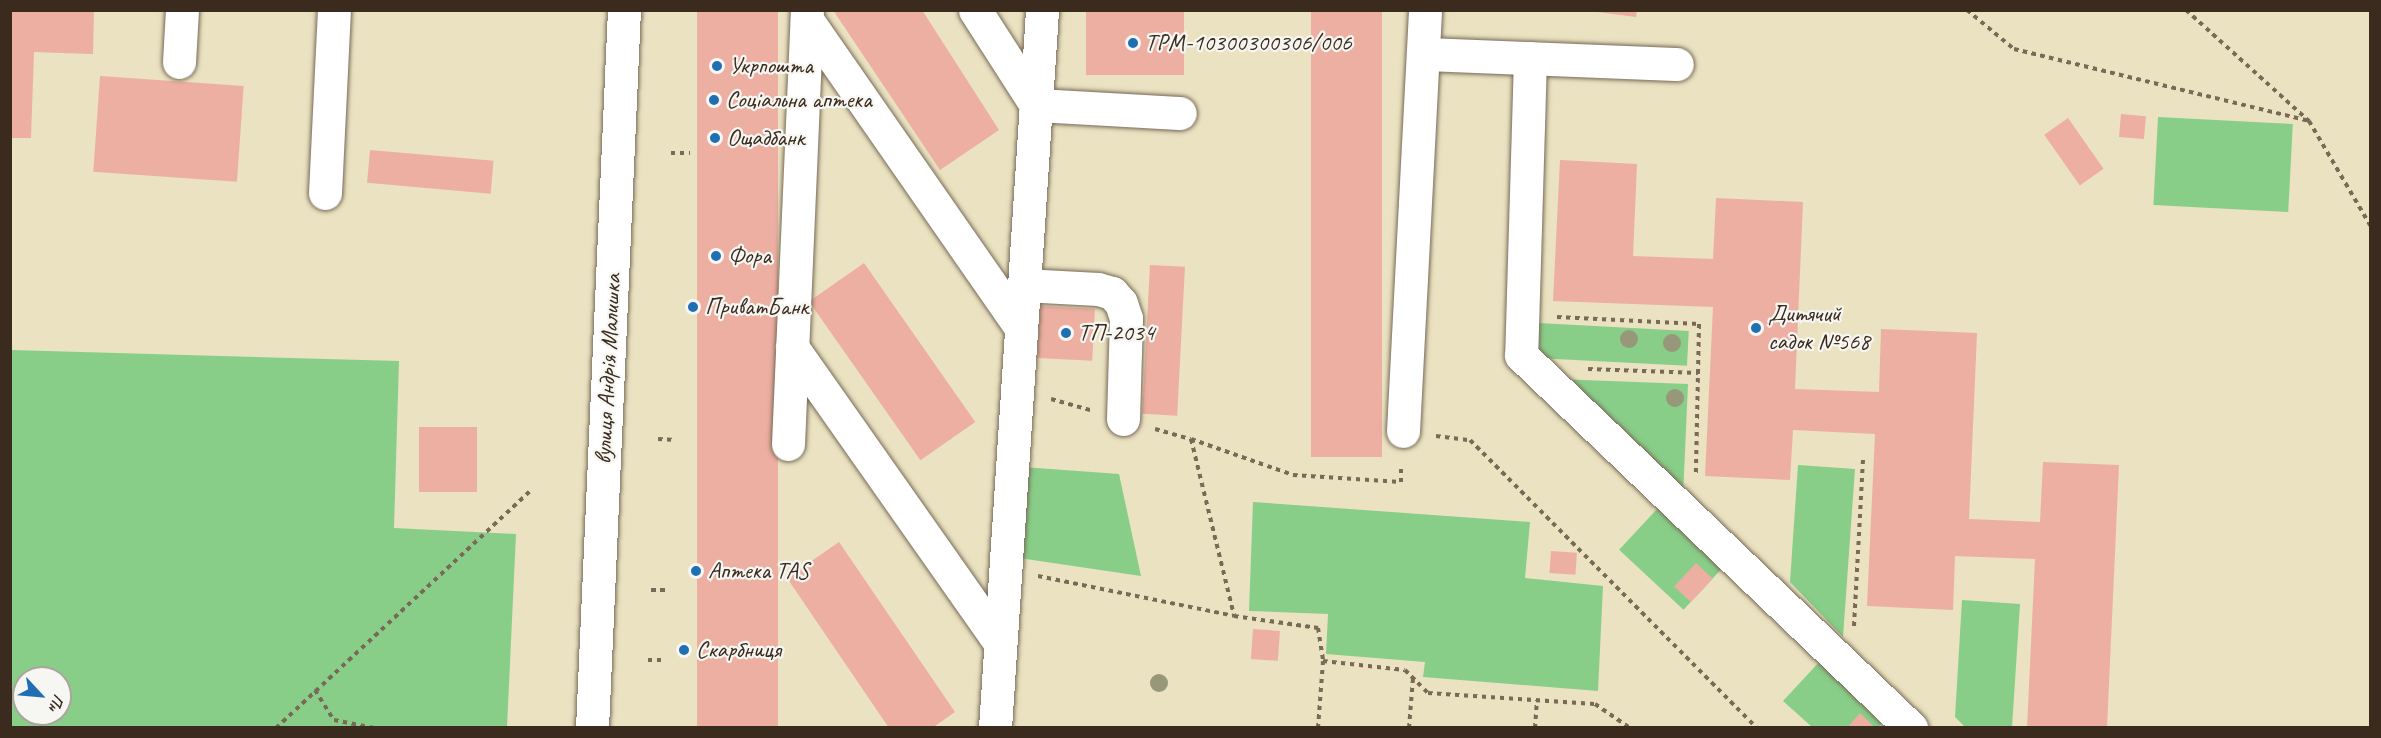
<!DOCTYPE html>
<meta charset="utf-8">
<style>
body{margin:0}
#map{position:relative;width:2381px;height:738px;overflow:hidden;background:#eae2c1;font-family:Caveat,sans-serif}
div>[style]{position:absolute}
.green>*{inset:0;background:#88ce88;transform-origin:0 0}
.building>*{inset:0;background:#edafa2;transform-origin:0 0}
.path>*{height:4px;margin-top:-2px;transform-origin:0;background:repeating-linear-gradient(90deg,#786a57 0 4.5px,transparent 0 9px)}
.roads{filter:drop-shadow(0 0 2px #786a57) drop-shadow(0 0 2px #786a57)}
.minor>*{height:33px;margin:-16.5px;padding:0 16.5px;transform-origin:16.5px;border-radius:16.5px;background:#fff}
.trees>*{width:18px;height:18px;margin:-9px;border-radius:50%;background:#969879}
.dots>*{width:16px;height:16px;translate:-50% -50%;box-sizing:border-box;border:3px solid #f6f6f2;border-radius:50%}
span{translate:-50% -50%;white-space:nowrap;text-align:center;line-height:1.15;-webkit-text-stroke:4.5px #f6f6f2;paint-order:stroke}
.poi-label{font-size:24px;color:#3b2a1e}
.left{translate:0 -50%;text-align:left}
.street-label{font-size:24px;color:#3b2a1e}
.frame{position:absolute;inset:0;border:12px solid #3b2a1e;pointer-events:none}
.north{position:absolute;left:12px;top:666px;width:60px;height:60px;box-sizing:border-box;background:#f6f6f2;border:2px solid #aba49d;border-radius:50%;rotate:116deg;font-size:16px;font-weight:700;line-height:24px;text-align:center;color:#3b2a1e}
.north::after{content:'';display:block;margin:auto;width:21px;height:27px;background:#1f6fb2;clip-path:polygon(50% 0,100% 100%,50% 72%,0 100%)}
</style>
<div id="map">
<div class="green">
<div style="left:2158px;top:117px;width:135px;height:88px;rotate:3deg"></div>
<div style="left:1538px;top:323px;width:151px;height:35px;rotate:3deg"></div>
<div style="clip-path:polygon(evenodd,11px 350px,399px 361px,394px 528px,516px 534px,507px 727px,11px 727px,11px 350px,24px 678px,60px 678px,60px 714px,24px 714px,24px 678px)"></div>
<div style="clip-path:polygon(1558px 379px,1688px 384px,1683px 496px)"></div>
<div style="clip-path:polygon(1798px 465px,1855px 469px,1843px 637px,1790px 582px)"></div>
<div style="clip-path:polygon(1023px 467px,1119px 474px,1141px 576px,1019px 558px)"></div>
<div style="clip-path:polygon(1253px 502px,1530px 522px,1525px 578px,1603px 586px,1598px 691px,1423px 677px,1425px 662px,1326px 654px,1328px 614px,1249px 611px)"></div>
<div style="left:1658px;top:508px;width:88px;height:57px;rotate:43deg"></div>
<div style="clip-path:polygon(1962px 600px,2020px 604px,2012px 727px,1965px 727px,1955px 717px)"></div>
<div style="clip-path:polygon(1822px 659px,1887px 718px,1878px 727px,1812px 727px,1783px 701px)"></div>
</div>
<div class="building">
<div style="clip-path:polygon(10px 10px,94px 10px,93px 54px,34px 52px,31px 138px,10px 138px)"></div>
<div style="left:697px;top:10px;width:81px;height:718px"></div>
<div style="clip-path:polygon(833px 10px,922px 10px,999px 130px,940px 170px)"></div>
<div style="left:1086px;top:10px;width:98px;height:65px"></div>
<div style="left:1311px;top:10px;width:71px;height:447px"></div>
<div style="clip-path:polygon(1582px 10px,1637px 10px,1636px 17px)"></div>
<div style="left:100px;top:76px;width:144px;height:96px;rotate:4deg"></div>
<div style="left:2121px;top:114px;width:25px;height:23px;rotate:5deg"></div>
<div style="left:2068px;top:118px;width:62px;height:29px;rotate:55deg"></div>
<div style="left:370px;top:150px;width:124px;height:33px;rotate:5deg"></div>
<div style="clip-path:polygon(1560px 160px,1637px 164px,1633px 256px,1713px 259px,1716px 198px,1803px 202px,1795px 389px,1879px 392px,1881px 329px,1977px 333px,1969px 519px,2040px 522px,2043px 462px,2119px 465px,2107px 728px,2027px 728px,2035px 559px,1955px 556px,1953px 610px,1867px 606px,1875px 434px,1793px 430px,1790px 480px,1705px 476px,1713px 307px,1553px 301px)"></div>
<div style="left:864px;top:263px;width:194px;height:67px;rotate:55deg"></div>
<div style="left:1150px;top:265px;width:35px;height:149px;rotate:3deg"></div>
<div style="left:1040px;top:306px;width:55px;height:52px;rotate:3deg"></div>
<div style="left:419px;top:427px;width:58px;height:65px"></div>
<div style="clip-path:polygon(839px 542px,955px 712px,932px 728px,889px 728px,787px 578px)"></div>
<div style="left:1551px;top:551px;width:26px;height:22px;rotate:4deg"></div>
<div style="left:1696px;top:563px;width:23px;height:32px;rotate:43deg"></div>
<div style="left:1253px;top:629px;width:27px;height:30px;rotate:4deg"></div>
<div style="clip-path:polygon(1860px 713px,1875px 728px,1847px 728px)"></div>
</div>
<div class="path">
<div style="left:1967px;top:10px;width:61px;rotate:39.7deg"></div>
<div style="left:2014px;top:49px;width:304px;rotate:13.7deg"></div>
<div style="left:2186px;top:10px;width:166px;rotate:42.1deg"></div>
<div style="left:2309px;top:121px;width:121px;rotate:59.6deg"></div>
<div style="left:671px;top:153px;width:19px"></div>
<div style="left:1557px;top:317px;width:142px;rotate:2.8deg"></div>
<div style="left:1699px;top:324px;width:149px;rotate:91.2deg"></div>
<div style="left:1588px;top:369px;width:110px;rotate:2.1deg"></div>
<div style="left:1051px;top:399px;width:41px;rotate:15.8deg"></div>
<div style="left:1155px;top:429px;width:37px;rotate:16deg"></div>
<div style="left:1191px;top:439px;width:182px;rotate:76.3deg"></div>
<div style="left:1234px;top:616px;width:85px;rotate:8.1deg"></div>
<div style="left:1318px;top:628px;width:33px;rotate:81deg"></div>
<div style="left:1323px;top:661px;width:82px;rotate:6.3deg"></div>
<div style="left:1405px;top:670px;width:33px;rotate:45deg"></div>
<div style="left:1428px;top:693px;width:167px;rotate:3.8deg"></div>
<div style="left:1595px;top:704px;width:42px;rotate:34.4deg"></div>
<div style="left:1436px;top:436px;width:34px;rotate:7deg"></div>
<div style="left:1470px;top:440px;width:407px;rotate:45.1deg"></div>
<div style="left:658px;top:439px;width:18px;rotate:3deg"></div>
<div style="left:1191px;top:439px;width:108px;rotate:19.4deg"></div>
<div style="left:1293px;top:475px;width:108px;rotate:3.7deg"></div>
<div style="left:1401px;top:482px;width:17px;rotate:-90deg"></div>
<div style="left:1038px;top:576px;width:200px;rotate:11.5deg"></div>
<div style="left:651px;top:590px;width:18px"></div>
<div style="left:1854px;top:626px;width:167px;rotate:-86.9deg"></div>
<div style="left:648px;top:660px;width:17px"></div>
<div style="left:315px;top:690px;width:36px;rotate:58deg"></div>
<div style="left:334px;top:720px;width:41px;rotate:11.3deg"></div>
<div style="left:276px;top:728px;width:350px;rotate:-43deg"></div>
<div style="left:1318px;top:728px;width:67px;rotate:-85.7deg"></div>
<div style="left:1409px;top:728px;width:50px;rotate:-85.4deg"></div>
<div style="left:1535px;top:728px;width:28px;rotate:-86deg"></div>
</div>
<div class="roads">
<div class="minor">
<div style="left:975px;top:10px;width:113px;rotate:57.3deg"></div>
<div style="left:1036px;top:105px;width:144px;rotate:3.2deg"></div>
<div style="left:807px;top:20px;width:373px;rotate:55.2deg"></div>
<div style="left:1424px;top:54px;width:253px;rotate:2.3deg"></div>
<div style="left:1530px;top:58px;width:297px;rotate:91.7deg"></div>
<div style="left:1521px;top:355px;width:540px;rotate:43.72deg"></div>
<div style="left:179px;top:62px;width:52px;rotate:-86.7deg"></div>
<div style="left:325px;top:193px;width:183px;rotate:-87.2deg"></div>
<div style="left:1023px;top:285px;width:75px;rotate:3.1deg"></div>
<div style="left:1098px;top:289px;width:15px;rotate:16deg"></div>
<div style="left:1112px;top:293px;width:13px;rotate:48deg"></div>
<div style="left:1121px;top:303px;width:16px;rotate:72deg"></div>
<div style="left:1126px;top:318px;width:101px;rotate:91.7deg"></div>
<div style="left:792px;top:347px;width:360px;rotate:54.9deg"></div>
<div style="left:1403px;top:431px;width:422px;rotate:-87deg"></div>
<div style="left:788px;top:444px;width:434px;rotate:-87.5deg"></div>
<div style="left:592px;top:728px;width:719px;rotate:-87.45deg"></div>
<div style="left:995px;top:728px;width:720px;rotate:-86.25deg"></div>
</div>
</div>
<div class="trees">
<div style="left:1629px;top:339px"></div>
<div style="left:1672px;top:343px"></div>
<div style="left:1675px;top:398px"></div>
<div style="left:1159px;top:683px"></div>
</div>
<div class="dots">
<div style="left:1133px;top:43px;background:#1f6fb2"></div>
<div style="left:717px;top:66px;background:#1f6fb2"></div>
<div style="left:714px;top:100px;background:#1f6fb2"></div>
<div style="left:715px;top:138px;background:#1f6fb2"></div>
<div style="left:716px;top:256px;background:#1f6fb2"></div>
<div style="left:693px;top:307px;background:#1f6fb2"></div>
<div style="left:1756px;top:328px;background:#1f6fb2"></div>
<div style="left:1066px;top:333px;background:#1f6fb2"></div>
<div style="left:696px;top:571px;background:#1f6fb2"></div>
<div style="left:684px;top:650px;background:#1f6fb2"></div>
</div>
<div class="poi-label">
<span class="left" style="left:1145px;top:43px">ТРМ-10300300306/006</span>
<span class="left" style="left:729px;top:66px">Укрпошта</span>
<span class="left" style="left:726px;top:100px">Соціальна аптека</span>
<span class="left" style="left:727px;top:138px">Ощадбанк</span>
<span class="left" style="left:728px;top:256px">Фора</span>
<span class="left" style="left:705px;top:307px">ПриватБанк</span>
<span class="left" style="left:1768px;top:328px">Дитячий<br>садок №568</span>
<span class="left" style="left:1078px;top:333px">ТП-2034</span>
<span class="left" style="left:708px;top:571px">Аптека TAS</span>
<span class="left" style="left:696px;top:650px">Скарбниця</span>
</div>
<div class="street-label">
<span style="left:608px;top:369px;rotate:-87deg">вулиця Андрія Малишка</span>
</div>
<div class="frame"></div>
<div class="north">Пн</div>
</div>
